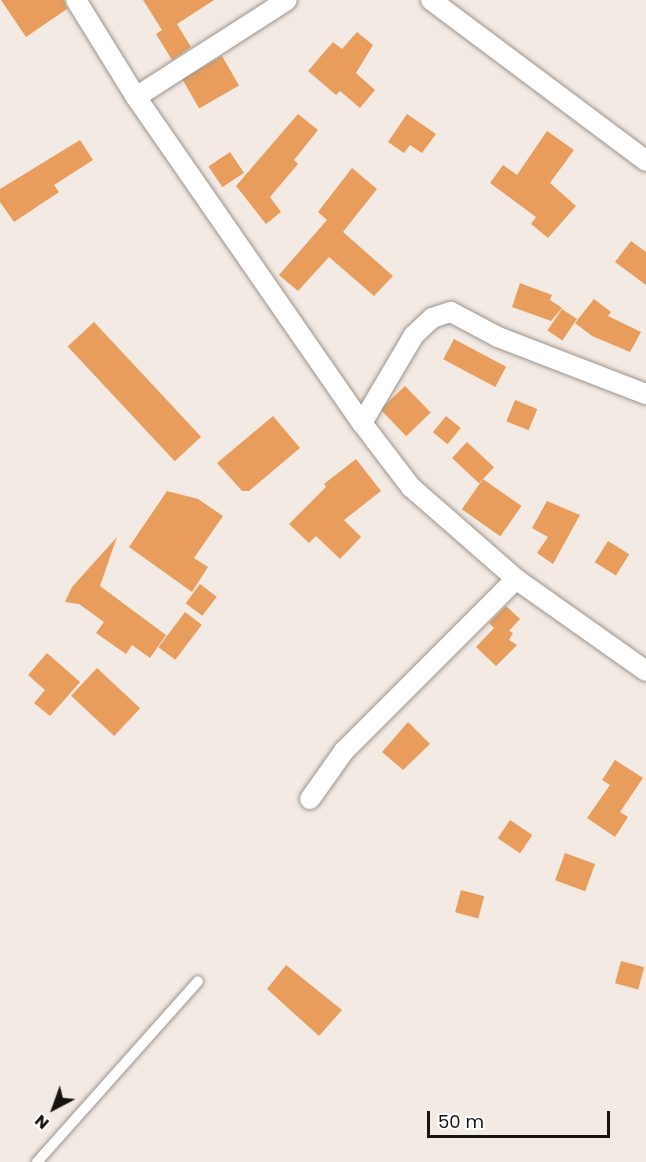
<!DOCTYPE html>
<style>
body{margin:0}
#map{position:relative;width:646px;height:1162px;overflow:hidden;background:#f3eae3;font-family:Poppins,sans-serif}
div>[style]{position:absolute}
.building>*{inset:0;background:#e89d5c;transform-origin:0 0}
.roads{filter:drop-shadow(0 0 2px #9c938d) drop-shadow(0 0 2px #9c938d)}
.lane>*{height:10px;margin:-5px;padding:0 5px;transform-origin:5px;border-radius:5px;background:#fff}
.street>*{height:20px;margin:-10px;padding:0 10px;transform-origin:10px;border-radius:10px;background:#fff}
span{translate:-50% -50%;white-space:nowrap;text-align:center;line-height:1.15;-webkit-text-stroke:6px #fff;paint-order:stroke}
.north{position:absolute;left:24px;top:1078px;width:60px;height:60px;-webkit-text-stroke:4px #fff;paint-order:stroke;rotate:221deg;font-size:16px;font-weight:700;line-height:24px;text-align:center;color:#161310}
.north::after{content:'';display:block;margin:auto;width:21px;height:27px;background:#161310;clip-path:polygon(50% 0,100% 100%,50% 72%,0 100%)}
.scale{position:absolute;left:427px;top:1111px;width:183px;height:27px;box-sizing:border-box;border:3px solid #161310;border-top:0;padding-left:8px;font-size:18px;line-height:21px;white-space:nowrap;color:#161310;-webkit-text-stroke:4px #fff;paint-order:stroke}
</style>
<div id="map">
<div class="building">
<div style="clip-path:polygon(1px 0,64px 0,67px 9px,26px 37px)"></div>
<div style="clip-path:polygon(143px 0,214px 0,177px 24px,191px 47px,172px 60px,156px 34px,162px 30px)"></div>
<div style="clip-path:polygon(357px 32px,373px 45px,356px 73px,375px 90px,360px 108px,340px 91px,336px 95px,308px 71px,333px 42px,342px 49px)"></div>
<div style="left:222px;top:56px;width:34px;height:46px;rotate:60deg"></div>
<div style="clip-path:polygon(298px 114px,318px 130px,294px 160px,298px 164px,270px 197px,281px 212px,266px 224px,236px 186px)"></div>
<div style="clip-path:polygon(407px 114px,436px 134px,422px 153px,410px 145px,404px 153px,388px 142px)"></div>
<div style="clip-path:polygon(547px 131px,574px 150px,550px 183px,576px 206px,548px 238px,531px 224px,536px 217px,490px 183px,503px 165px,517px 175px)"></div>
<div style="clip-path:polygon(80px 140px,93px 160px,54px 185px,59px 192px,14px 222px,0 202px,0 189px)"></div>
<div style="left:230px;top:152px;width:25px;height:26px;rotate:56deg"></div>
<div style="clip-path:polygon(352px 168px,377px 189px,343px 232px,393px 276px,374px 296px,329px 257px,298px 291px,279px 275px,327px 220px,318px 212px)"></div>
<div style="clip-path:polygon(631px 241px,646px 252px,646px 285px,615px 262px)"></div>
<div style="clip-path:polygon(520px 283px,552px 295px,550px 300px,562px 308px,551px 321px,512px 307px)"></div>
<div style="clip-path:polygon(594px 299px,611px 312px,608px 316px,641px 332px,630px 352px,592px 336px,575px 323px)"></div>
<div style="left:562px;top:309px;width:18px;height:26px;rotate:34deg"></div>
<div style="left:94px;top:322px;width:157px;height:36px;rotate:47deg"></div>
<div style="left:454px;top:339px;width:59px;height:23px;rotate:28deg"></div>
<div style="left:405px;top:386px;width:37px;height:34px;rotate:46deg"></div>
<div style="left:515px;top:400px;width:24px;height:23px;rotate:22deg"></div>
<div style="clip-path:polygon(273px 416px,300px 448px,249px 491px,242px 491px,217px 463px)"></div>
<div style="left:446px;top:416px;width:19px;height:21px;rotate:39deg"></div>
<div style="left:467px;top:442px;width:37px;height:22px;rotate:43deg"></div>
<div style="clip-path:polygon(356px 459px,381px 491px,344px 520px,361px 537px,340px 559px,316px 536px,309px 543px,289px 524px,326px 487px,324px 484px)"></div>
<div style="left:483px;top:479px;width:47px;height:37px;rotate:35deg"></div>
<div style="clip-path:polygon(167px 491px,198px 499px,223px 516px,194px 558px,208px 567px,192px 592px,129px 547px)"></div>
<div style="clip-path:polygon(547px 501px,580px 515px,553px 564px,537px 553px,548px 537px,532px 528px)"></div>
<div style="clip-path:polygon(117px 537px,100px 586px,166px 635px,150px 658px,132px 645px,126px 654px,96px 633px,104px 622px,79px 604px,65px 602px,72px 587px)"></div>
<div style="left:608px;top:541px;width:25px;height:25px;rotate:32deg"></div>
<div style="left:200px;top:584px;width:21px;height:24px;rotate:37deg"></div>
<div style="clip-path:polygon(506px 606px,520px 619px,509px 631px,513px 633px,509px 640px,517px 645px,496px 666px,476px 647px,494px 628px,489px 623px)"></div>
<div style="left:185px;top:612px;width:21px;height:44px;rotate:37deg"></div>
<div style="clip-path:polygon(47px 653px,80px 682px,50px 716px,34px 703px,45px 690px,28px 675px)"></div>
<div style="left:97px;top:668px;width:59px;height:38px;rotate:43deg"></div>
<div style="clip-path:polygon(408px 722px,430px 744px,403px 770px,382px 752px)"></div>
<div style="clip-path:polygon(615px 760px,643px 778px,620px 812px,628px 817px,615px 837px,587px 818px,610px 785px,602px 780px)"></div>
<div style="left:510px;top:820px;width:27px;height:22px;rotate:34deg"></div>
<div style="left:565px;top:853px;width:32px;height:29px;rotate:20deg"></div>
<div style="left:461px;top:890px;width:24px;height:23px;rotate:15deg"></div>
<div style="left:621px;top:961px;width:24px;height:23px;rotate:15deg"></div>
<div style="clip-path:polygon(286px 965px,342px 1010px,319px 1036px,267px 989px)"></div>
</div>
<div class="roads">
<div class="lane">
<div style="left:37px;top:1162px;width:242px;rotate:-48.3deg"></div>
</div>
<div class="street">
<div style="left:76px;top:0;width:114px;rotate:58.3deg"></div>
<div style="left:136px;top:97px;width:397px;rotate:55.3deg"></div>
<div style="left:362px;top:423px;width:81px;rotate:52.6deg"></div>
<div style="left:411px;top:487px;width:140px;rotate:41.2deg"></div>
<div style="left:516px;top:579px;width:159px;rotate:35.3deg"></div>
<div style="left:431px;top:0;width:269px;rotate:36.8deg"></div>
<div style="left:136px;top:97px;width:179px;rotate:-32.7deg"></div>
<div style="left:362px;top:423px;width:102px;rotate:-59.4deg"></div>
<div style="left:414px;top:335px;width:25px;rotate:-43deg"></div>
<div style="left:432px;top:318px;width:20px;rotate:-18deg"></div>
<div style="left:451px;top:312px;width:53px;rotate:28deg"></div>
<div style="left:498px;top:337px;width:159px;rotate:21.1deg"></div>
<div style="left:310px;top:799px;width:59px;rotate:-54.7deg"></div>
<div style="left:344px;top:751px;width:243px;rotate:-45deg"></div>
</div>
</div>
<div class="north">N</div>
<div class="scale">50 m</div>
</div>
